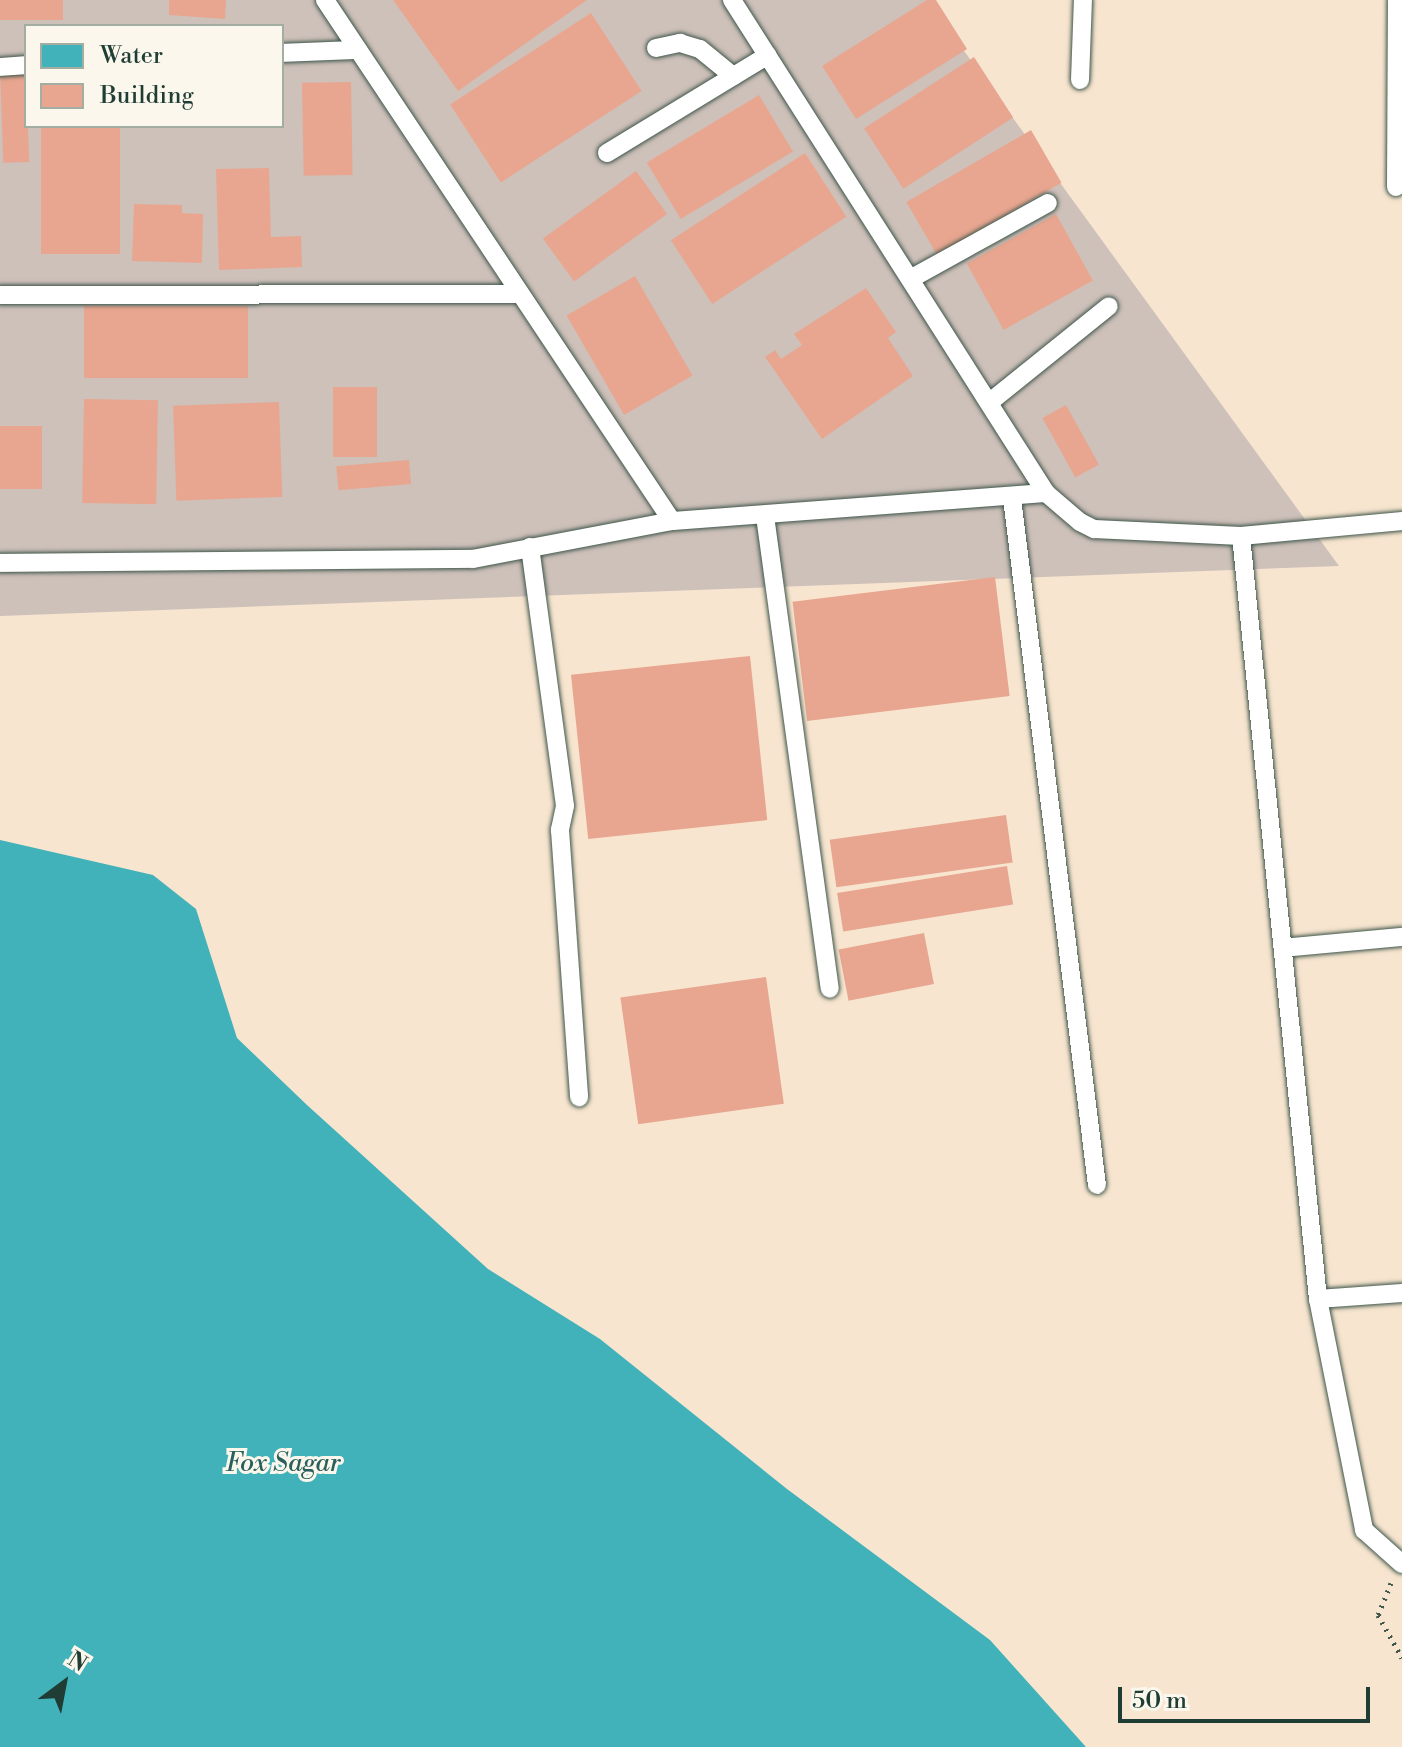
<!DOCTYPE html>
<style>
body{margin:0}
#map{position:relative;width:1402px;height:1747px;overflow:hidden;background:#f7e5cf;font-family:"Libre Bodoni",serif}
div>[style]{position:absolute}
.industrial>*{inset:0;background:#cec1ba}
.water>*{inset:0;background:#42b2ba}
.building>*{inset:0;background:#e8a690;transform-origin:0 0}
.path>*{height:5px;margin-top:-2.5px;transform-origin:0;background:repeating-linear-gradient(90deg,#3f564b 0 2px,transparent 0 8px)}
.roads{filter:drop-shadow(0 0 2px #3f564b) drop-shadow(0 0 2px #3f564b)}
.service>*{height:18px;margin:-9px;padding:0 9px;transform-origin:9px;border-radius:9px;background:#fff}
span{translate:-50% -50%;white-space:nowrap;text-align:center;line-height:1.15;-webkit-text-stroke:6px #fbf7ec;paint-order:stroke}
.water-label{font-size:26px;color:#2a605c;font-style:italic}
.legend{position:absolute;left:24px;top:24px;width:260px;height:104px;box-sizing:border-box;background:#fbf7ec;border:2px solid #a3ada2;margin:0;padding:10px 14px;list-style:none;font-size:24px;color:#1f3d34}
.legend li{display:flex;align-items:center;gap:16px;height:40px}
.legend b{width:40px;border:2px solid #a3ada2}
.north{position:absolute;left:24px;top:1643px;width:80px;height:80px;-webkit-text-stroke:6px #fbf7ec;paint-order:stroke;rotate:32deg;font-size:22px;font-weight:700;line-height:32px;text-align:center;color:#1f3d34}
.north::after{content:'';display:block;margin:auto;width:28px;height:36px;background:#1f3d34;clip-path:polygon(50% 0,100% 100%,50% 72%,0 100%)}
.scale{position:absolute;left:1118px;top:1687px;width:252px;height:36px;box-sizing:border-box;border:4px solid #1f3d34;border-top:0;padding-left:10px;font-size:24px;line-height:28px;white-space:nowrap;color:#1f3d34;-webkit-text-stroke:6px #fbf7ec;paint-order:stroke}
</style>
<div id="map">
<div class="industrial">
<div style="clip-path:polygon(evenodd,0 0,927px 0,1339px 566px,0 616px,0 0,26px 26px,282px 26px,282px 126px,26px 126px,26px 26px)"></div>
</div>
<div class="water">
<div style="clip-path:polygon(0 840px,153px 875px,196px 909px,237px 1038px,307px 1105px,488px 1269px,600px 1339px,787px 1489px,990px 1640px,1086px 1747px,0 1747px)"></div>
</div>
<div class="building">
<div style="left:0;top:0;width:63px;height:20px"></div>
<div style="clip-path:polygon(169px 0,226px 0,225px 19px,169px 15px)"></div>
<div style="clip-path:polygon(393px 0,587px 0,458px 91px)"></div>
<div style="clip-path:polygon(927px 0,936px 0,967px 49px,856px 119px,822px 66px)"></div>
<div style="left:591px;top:13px;width:93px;height:168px;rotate:57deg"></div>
<div style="left:974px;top:57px;width:72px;height:131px;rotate:57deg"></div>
<div style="left:26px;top:69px;width:93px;height:26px;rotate:88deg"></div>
<div style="left:351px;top:82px;width:93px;height:49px;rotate:89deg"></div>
<div style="left:759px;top:95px;width:66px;height:131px;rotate:59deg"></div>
<div style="left:41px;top:126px;width:79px;height:128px"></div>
<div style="left:1031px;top:130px;width:61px;height:144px;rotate:60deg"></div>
<div style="left:805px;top:153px;width:76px;height:160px;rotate:57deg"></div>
<div style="clip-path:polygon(269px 168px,271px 237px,301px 236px,302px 267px,219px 270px,216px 169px)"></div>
<div style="left:636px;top:171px;width:53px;height:115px;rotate:54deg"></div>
<div style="clip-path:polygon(134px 204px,182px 205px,182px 213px,203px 214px,202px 263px,132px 261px)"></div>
<div style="left:1056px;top:214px;width:76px;height:102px;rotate:61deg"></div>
<div style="left:635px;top:276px;width:115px;height:79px;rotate:60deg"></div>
<div style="clip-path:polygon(866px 288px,896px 332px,888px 338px,913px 376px,822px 439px,765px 357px,775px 350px,781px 359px,802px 345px,794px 334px)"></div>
<div style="left:248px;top:306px;width:72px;height:164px;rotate:90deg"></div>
<div style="left:333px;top:387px;width:44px;height:70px"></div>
<div style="left:84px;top:399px;width:74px;height:104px;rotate:1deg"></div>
<div style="left:279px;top:402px;width:95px;height:106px;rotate:88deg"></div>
<div style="left:1066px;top:405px;width:68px;height:27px;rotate:61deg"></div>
<div style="left:0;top:426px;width:42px;height:63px"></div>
<div style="left:409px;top:460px;width:24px;height:73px;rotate:85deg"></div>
<div style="left:995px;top:577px;width:120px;height:204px;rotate:83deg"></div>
<div style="left:750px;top:656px;width:165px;height:180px;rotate:84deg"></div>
<div style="left:1006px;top:815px;width:48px;height:178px;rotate:82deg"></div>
<div style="left:1007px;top:866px;width:39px;height:172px;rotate:81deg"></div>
<div style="left:924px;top:933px;width:52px;height:87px;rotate:79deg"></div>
<div style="left:766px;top:977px;width:128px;height:147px;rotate:82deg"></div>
</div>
<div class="path">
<div style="left:1391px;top:1583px;width:35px;rotate:112deg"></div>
<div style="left:1378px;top:1615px;width:49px;rotate:60.8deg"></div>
</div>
<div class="roads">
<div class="service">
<div style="left:325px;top:0;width:626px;rotate:56.34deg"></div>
<div style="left:732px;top:0;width:585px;rotate:57.51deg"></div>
<div style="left:1046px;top:493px;width:45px;rotate:40.5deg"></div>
<div style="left:1080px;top:522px;width:16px;rotate:27deg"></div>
<div style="left:1094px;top:529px;width:147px;rotate:2.7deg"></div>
<div style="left:1241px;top:536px;width:162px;rotate:-5.3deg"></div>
<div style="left:656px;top:48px;width:25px;rotate:-12deg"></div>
<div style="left:680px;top:43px;width:21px;rotate:17deg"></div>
<div style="left:700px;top:49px;width:43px;rotate:39.3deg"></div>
<div style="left:282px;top:53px;width:76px;rotate:-2.3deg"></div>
<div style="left:0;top:67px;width:26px;rotate:-4deg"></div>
<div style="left:1080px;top:80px;width:80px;rotate:-87.9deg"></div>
<div style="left:607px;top:153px;width:188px;rotate:-31.3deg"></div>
<div style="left:1396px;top:187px;width:187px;rotate:-89.7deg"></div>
<div style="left:912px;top:278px;width:155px;rotate:-28.9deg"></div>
<div style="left:0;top:295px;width:519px;rotate:-0.11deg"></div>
<div style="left:991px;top:401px;width:151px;rotate:-38.8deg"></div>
<div style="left:1012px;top:498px;width:692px;rotate:82.95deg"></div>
<div style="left:765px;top:516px;width:477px;rotate:82.2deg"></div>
<div style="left:1241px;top:536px;width:767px;rotate:84.24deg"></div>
<div style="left:1318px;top:1299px;width:236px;rotate:78.7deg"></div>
<div style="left:1364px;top:1530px;width:51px;rotate:41.8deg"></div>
<div style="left:530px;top:547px;width:261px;rotate:82.3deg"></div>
<div style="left:565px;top:806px;width:25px;rotate:102deg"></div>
<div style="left:560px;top:830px;width:268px;rotate:85.9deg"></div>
<div style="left:0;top:563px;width:473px;rotate:-0.5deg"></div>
<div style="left:473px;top:559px;width:203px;rotate:-10.8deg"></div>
<div style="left:672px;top:521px;width:375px;rotate:-4.3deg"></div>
<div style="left:1283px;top:948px;width:120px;rotate:-5.3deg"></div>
<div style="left:1318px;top:1299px;width:84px;rotate:-4.1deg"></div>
</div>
</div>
<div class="water-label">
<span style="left:283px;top:1464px">Fox Sagar</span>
</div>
<ul class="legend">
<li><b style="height:22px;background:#42b2ba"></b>Water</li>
<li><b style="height:22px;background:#e8a690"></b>Building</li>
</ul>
<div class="north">N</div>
<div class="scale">50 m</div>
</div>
